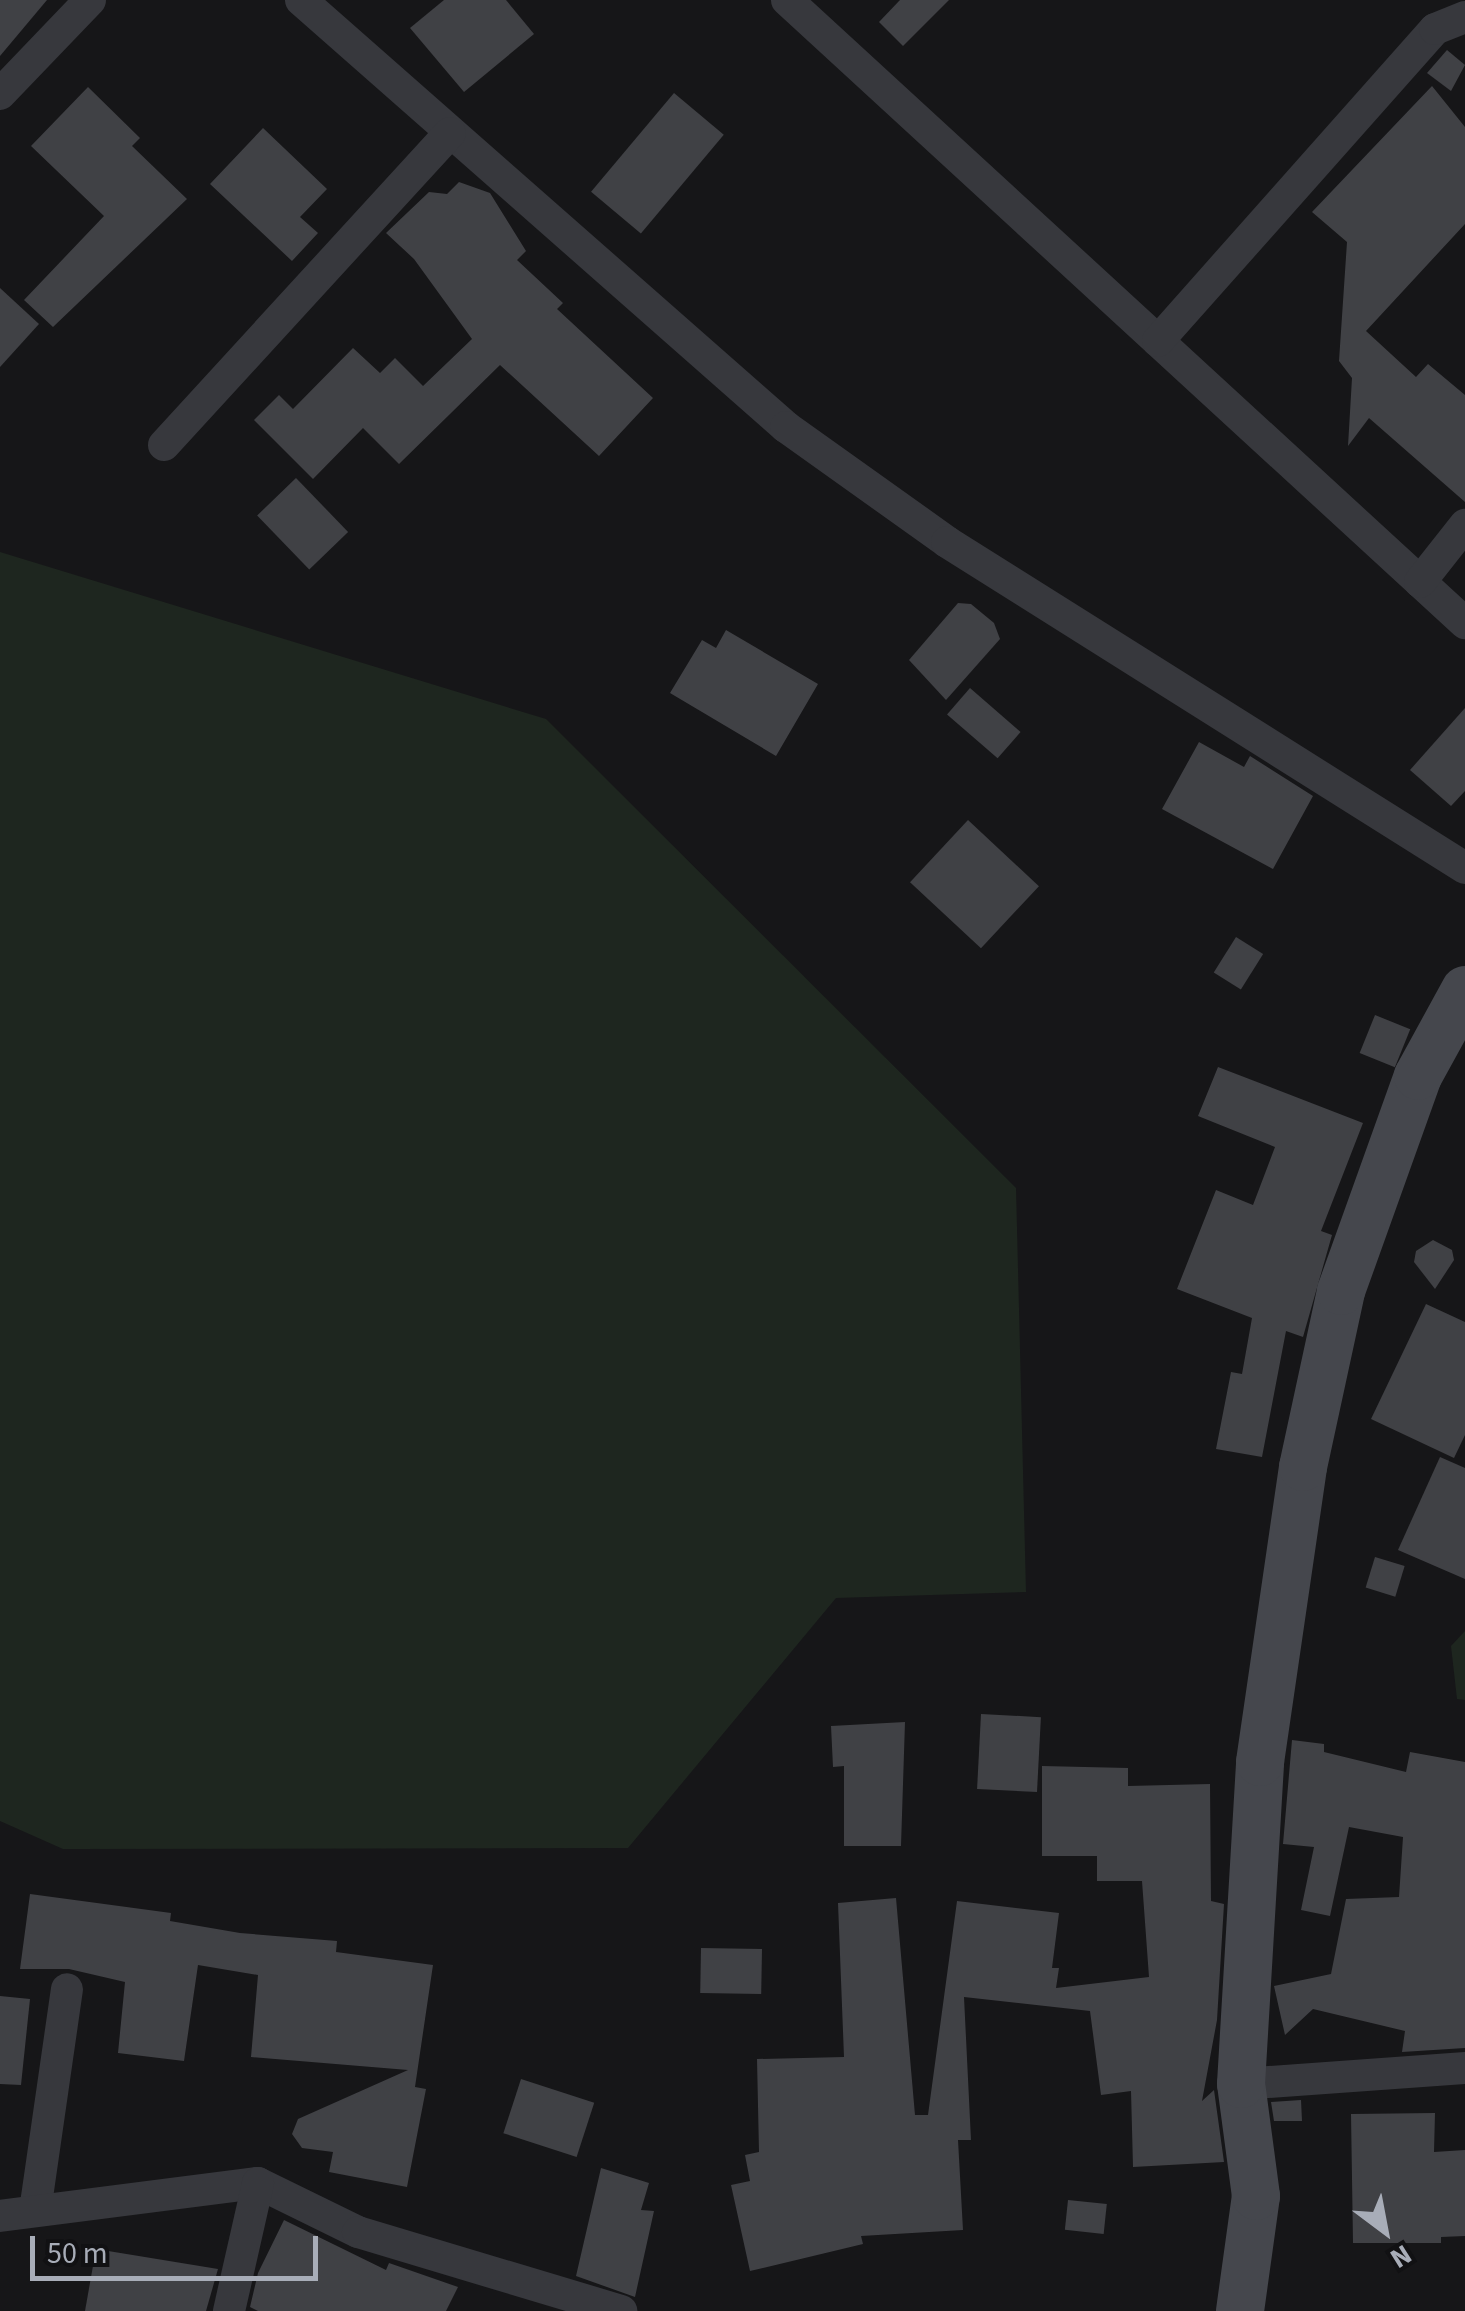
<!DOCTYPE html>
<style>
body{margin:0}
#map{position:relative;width:1465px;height:2311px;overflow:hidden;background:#161618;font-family:"Source Sans 3",sans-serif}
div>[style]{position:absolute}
.green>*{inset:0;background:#1e261f}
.building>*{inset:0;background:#404145;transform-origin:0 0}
.street>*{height:32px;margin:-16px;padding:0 16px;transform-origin:16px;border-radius:16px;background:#37383d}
.secondary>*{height:48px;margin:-24px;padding:0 24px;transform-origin:24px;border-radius:24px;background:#45474d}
span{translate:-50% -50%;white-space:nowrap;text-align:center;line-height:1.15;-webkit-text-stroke:10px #111113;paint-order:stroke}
.north{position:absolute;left:1335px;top:2181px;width:100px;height:100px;-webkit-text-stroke:8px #111113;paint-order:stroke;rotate:148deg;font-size:28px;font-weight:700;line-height:40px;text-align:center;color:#a8adb8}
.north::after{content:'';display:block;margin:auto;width:35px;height:45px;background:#a8adb8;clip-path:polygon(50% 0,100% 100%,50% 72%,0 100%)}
.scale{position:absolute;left:30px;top:2236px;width:288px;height:45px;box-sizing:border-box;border:5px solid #a8adb8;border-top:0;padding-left:12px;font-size:30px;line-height:35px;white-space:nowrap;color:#a8adb8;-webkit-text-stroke:8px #111113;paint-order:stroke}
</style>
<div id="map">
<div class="green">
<div style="clip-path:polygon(0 552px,546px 719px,1016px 1188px,1026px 1592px,836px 1598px,628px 1848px,63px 1849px,0 1821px)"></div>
<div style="clip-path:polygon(1465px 1631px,1465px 1700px,1457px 1699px,1451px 1646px)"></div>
</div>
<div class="building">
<div style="clip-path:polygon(0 0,47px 0,0 56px)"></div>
<div style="clip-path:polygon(444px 0,506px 0,534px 34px,464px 92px,410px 28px)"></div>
<div style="clip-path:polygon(900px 0,949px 0,903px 46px,879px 22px)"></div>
<div style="clip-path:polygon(1447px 50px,1465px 65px,1451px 91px,1427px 73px)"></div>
<div style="clip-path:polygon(1432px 86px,1465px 127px,1465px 224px,1366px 331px,1416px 377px,1428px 364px,1465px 395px,1465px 502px,1369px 418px,1348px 446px,1352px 378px,1339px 361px,1347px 242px,1312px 212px)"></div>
<div style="clip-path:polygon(88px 87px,140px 138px,132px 146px,187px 199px,53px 327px,24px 300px,104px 216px,31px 146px)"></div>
<div style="left:674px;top:93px;width:65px;height:129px;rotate:40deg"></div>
<div style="clip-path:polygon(263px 128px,327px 189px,300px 217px,318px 233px,292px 261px,210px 184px)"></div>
<div style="clip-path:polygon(459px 182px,490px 193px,526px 251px,517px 260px,563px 303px,557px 309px,653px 398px,599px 456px,500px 365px,399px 464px,363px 428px,313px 479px,254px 420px,279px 395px,293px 409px,353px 348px,380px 373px,395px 358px,423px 386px,472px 339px,414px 259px,386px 233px,429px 192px,447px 194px)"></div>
<div style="clip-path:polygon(0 288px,39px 324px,0 367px)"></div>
<div style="left:296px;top:478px;width:75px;height:54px;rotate:46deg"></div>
<div style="clip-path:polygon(958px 603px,971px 604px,994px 623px,1000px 639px,946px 700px,909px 660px)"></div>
<div style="clip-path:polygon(726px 630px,818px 684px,776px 756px,670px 693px,702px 640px,716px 648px)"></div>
<div style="left:970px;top:688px;width:67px;height:35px;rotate:41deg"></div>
<div style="clip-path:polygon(1465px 708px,1465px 791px,1451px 806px,1410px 770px)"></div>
<div style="clip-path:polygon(1199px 742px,1244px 767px,1250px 756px,1313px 796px,1273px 869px,1162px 809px)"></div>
<div style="left:968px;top:820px;width:97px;height:85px;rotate:43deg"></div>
<div style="left:1236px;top:937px;width:32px;height:42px;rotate:32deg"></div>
<div style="left:1375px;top:1015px;width:38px;height:41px;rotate:22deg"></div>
<div style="clip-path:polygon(1218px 1067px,1363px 1123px,1321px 1231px,1332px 1235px,1303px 1337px,1286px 1331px,1262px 1457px,1216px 1449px,1231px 1372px,1242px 1374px,1252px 1318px,1177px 1289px,1216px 1190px,1253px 1205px,1275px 1147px,1198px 1116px)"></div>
<div style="clip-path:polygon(1433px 1240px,1452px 1250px,1454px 1260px,1435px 1289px,1414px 1262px,1416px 1251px)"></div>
<div style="clip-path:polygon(1426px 1304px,1465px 1322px,1465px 1435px,1454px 1458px,1371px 1419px)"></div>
<div style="clip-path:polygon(1440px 1457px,1465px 1468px,1465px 1579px,1398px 1550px)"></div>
<div style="left:1375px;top:1557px;width:31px;height:32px;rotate:17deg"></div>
<div style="left:981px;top:1714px;width:60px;height:75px;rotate:3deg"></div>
<div style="clip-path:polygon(905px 1722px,901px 1846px,844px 1846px,844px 1766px,833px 1767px,831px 1726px)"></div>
<div style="clip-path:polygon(1292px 1740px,1324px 1744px,1324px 1752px,1406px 1772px,1410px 1752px,1465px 1762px,1465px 2048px,1402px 2052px,1405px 2031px,1313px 2009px,1285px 2035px,1274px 1986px,1331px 1974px,1346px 1899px,1399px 1897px,1403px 1837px,1349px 1827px,1330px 1916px,1301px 1910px,1314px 1847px,1283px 1844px)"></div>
<div style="clip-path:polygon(1042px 1766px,1128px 1768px,1128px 1786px,1210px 1784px,1211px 1901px,1224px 1904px,1217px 2020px,1202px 2101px,1214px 2090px,1224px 2162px,1133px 2167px,1131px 2091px,1101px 2095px,1090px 2011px,964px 1997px,971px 2140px,958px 2140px,963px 2230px,861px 2236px,863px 2244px,750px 2271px,731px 2185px,750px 2181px,745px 2155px,759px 2152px,757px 2059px,844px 2057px,838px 1903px,896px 1898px,915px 2115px,928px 2115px,957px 1901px,1059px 1913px,1052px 1968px,1059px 1968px,1056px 1988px,1149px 1977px,1142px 1881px,1097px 1881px,1097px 1856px,1042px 1856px)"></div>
<div style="clip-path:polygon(30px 1894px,171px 1913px,170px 1921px,240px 1933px,337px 1941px,336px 1952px,433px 1965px,415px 2087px,426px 2089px,407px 2187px,329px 2172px,333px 2152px,302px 2148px,292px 2134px,298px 2119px,408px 2070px,251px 2057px,258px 1975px,198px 1965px,184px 2061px,118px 2053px,125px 1982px,69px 1969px,20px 1969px)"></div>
<div style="left:701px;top:1948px;width:61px;height:45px;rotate:1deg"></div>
<div style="clip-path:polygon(0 1996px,30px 1999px,21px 2085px,0 2084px)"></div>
<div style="left:521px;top:2079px;width:77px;height:57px;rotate:18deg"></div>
<div style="clip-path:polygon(1301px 2100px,1302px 2121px,1274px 2121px,1271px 2102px)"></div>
<div style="clip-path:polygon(1435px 2113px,1434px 2152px,1465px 2150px,1465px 2236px,1441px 2237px,1441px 2243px,1353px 2243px,1351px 2114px)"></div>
<div style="clip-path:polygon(601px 2168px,649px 2183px,641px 2210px,654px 2211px,635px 2297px,576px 2276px)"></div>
<div style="left:1068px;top:2200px;width:39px;height:30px;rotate:6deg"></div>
<div style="clip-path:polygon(284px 2220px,386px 2270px,389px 2263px,458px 2287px,446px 2311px,258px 2311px,250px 2307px,258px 2273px)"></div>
<div style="clip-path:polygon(96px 2249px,218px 2269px,206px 2311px,85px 2311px)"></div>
</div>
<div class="street">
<div style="left:301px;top:0;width:646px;rotate:41.36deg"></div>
<div style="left:786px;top:427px;width:198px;rotate:35.5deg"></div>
<div style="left:947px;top:542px;width:612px;rotate:32.18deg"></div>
<div style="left:787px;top:0;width:921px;rotate:42.58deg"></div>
<div style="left:0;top:94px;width:130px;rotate:-46.2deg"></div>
<div style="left:1158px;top:341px;width:417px;rotate:-48.4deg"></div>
<div style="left:1435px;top:29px;width:32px;rotate:-22deg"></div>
<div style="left:164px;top:445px;width:423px;rotate:-47.5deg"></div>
<div style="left:1420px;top:582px;width:73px;rotate:-51.7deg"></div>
<div style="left:1241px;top:2084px;width:225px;rotate:-4.1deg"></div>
<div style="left:35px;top:2211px;width:224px;rotate:-81.8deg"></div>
<div style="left:0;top:2216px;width:260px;rotate:-7.3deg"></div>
<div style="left:258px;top:2183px;width:111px;rotate:26.1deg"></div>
<div style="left:358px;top:2232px;width:275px;rotate:16.7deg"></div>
<div style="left:229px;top:2311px;width:131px;rotate:-77.2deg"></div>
</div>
<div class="secondary">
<div style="left:1240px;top:2311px;width:116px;rotate:-82.1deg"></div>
<div style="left:1256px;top:2196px;width:113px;rotate:-97.6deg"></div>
<div style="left:1241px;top:2084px;width:323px;rotate:-86.6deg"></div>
<div style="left:1260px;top:1762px;width:298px;rotate:-81.7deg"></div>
<div style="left:1303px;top:1467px;width:180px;rotate:-77.8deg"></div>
<div style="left:1341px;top:1291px;width:228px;rotate:-70.3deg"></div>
<div style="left:1418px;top:1076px;width:98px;rotate:-61.3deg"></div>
</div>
<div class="north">N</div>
<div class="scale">50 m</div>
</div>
